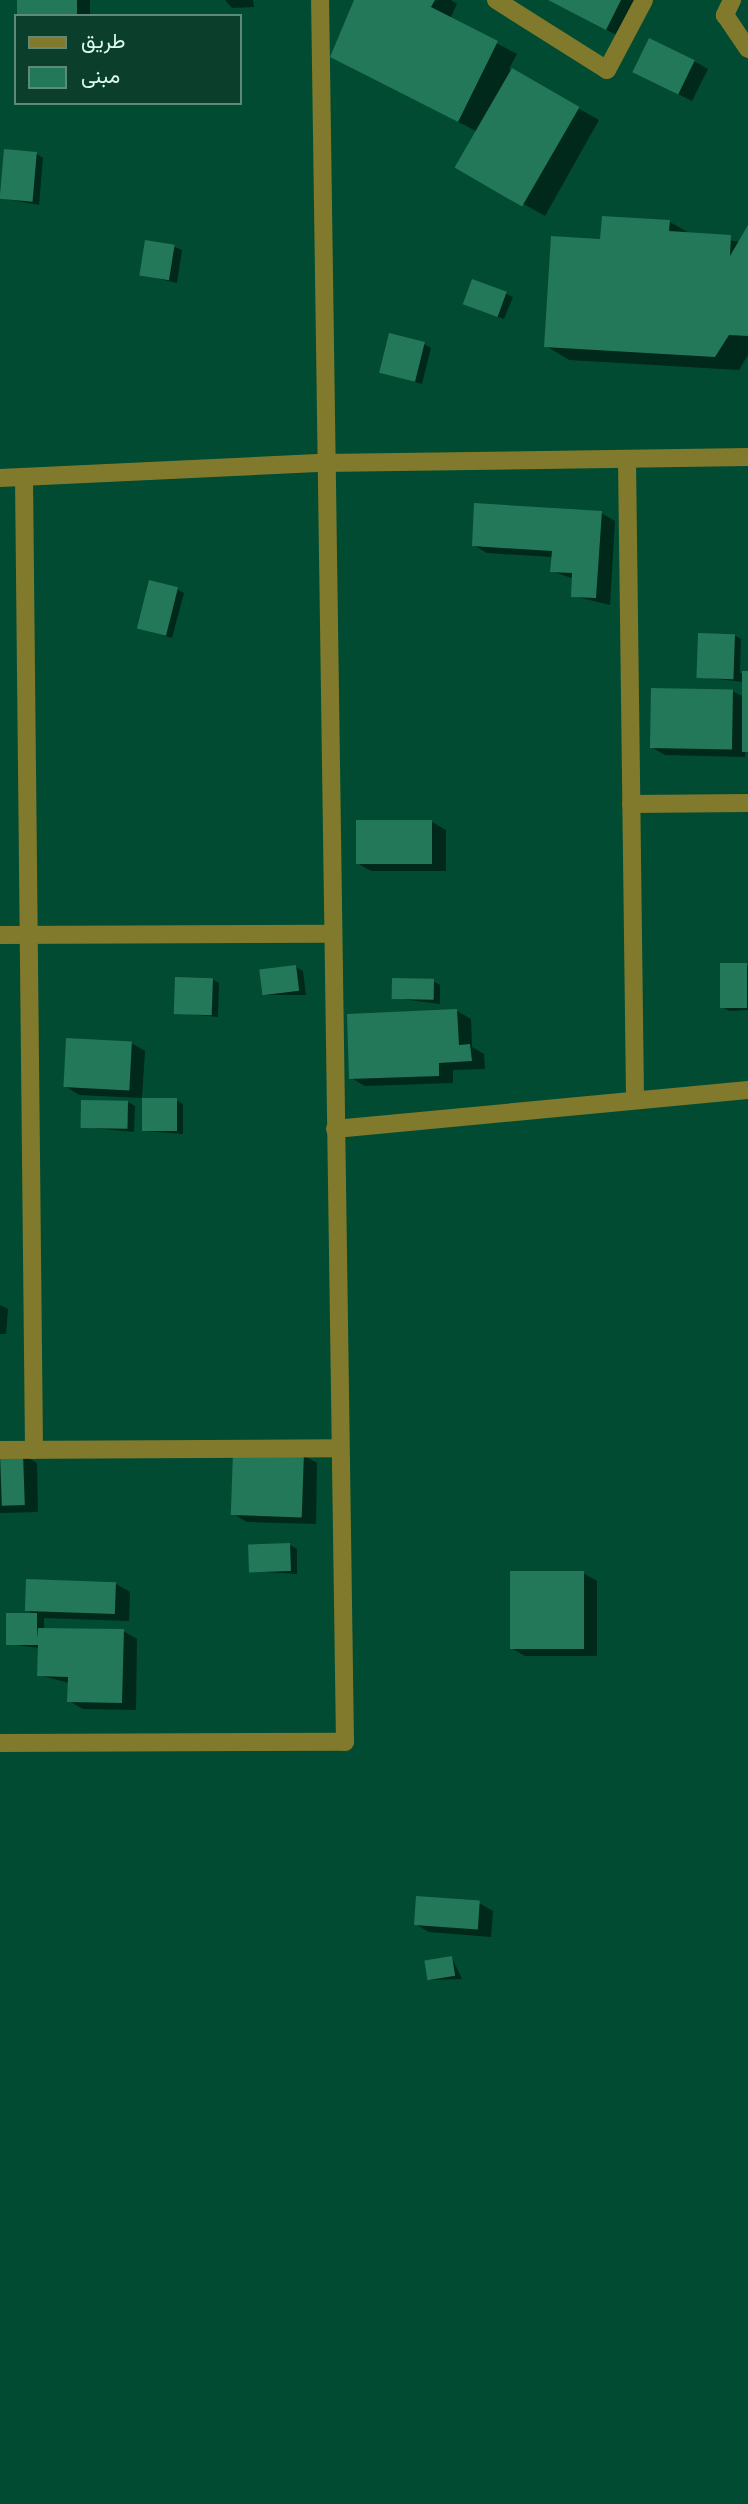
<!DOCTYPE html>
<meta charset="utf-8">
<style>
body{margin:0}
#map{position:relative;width:748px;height:2504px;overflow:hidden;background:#014b33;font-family:Quicksand,Vazirmatn,sans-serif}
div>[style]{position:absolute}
.shadow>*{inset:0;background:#0007;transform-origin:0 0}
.building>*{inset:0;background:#227858;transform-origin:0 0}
.lane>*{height:18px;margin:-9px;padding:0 9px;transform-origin:9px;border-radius:9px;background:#817a2c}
.street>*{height:18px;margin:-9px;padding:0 9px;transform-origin:9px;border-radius:9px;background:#817a2c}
span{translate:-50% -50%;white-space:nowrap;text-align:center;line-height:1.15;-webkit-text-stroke:5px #0c3e2c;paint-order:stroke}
.legend{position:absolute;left:14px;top:14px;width:228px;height:91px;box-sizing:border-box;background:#0c3e2c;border:2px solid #5f8a78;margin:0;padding:9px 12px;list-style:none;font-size:21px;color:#dbfbeb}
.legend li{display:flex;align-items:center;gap:14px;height:35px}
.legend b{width:35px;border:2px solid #5f8a78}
</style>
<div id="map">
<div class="shadow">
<div style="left:19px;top:0;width:71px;height:16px"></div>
<div style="clip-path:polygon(225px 0,253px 0,254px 7px,232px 8px)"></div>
<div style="clip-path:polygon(358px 0,451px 0,457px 4px,450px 19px,517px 54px,509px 69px,599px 120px,545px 216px,458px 167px,478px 132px,352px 68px)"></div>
<div style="clip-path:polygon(549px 0,652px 0,630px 42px)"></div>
<div style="clip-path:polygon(694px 61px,708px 69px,692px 101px,648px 79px)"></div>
<div style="clip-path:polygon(37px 154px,43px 158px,39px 205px,1px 198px)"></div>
<div style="clip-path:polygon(670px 222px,691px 234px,740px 242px,748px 229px,748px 355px,739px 370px,569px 360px,546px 346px,602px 241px)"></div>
<div style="clip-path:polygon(175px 247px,182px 250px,177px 283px,141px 275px)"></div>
<div style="clip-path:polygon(506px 294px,513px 297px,504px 319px,471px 307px)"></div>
<div style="clip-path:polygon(424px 344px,431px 348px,422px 384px,380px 371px)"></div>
<div style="clip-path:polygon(601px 513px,615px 521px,610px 605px,573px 596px,574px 579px,552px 571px,553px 557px,487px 553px,473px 545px)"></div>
<div style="clip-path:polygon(177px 589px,184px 593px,172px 638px,139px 628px)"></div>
<div style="clip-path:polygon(734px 635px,741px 639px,740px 673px,748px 673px,745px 757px,665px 755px,651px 747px,732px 691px,744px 697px,743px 682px,699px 677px)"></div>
<div style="clip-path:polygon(432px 822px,446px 830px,446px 871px,371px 871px,357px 863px)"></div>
<div style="clip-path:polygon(748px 966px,748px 1010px,729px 1011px,722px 1007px)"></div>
<div style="clip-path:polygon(296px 967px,303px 971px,306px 995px,263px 995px)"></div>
<div style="clip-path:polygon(212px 979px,219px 983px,218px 1017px,176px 1013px)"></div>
<div style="clip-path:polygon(433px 981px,440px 985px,440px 1004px,393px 998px)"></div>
<div style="clip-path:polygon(457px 1011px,471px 1019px,472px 1047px,484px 1054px,485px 1069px,453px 1070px,453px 1083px,365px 1086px,351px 1078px)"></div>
<div style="clip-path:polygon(131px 1043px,145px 1051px,142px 1098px,79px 1095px,65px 1086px)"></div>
<div style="clip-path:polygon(176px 1100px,183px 1104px,183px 1134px,145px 1131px)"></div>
<div style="clip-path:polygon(128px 1102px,135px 1106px,134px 1132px,82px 1127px)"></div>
<div style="clip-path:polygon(0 1305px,8px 1309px,6px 1334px,0 1334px)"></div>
<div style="clip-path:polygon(23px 1455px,37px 1463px,38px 1512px,0 1513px,0 1456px)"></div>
<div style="clip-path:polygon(303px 1455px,317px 1463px,316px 1524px,247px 1522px,233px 1514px)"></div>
<div style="clip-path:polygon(290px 1545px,297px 1549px,297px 1574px,250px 1571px)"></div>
<div style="clip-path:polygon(583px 1573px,597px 1581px,597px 1656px,525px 1656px,511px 1648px)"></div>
<div style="clip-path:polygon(116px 1584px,130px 1592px,129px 1621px,44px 1618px,44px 1630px,123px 1631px,137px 1639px,136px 1710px,83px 1709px,69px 1701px,69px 1683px,39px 1675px,40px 1648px,7px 1644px,36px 1615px,26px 1610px)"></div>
<div style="clip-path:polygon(479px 1903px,493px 1911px,491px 1937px,429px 1932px,415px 1924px)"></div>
<div style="clip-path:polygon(452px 1958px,462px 1979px,428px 1980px)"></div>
</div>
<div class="building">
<div style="left:17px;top:0;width:60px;height:15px"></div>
<div style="clip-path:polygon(354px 0,435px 0,431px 7px,498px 41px,458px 122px,330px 57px)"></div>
<div style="clip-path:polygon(548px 0,621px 0,606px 30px)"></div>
<div style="left:649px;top:38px;width:51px;height:38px;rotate:26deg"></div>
<div style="left:512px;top:68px;width:78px;height:115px;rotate:30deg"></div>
<div style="left:4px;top:149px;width:33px;height:50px;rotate:5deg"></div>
<div style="clip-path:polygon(602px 216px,670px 220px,669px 231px,731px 235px,730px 256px,748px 225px,748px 336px,729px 335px,715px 357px,544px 347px,551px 236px,600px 239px)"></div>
<div style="left:145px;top:240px;width:30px;height:36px;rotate:9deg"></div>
<div style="left:472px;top:279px;width:37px;height:27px;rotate:20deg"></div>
<div style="left:389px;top:333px;width:37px;height:41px;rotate:14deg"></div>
<div style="clip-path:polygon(474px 503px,602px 511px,596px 598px,571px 597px,572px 573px,550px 572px,552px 551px,472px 546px)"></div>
<div style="left:149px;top:580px;width:30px;height:50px;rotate:14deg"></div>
<div style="left:698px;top:633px;width:37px;height:45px;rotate:2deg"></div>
<div style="left:742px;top:671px;width:6px;height:81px"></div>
<div style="left:651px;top:688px;width:82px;height:60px;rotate:1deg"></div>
<div style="left:356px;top:820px;width:76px;height:44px"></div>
<div style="left:720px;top:963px;width:27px;height:45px"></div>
<div style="left:296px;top:965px;width:26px;height:37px;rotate:83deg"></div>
<div style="left:175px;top:977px;width:38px;height:37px;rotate:2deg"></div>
<div style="left:392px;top:978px;width:42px;height:21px;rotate:1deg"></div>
<div style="clip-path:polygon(457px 1009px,459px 1045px,470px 1044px,472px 1061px,439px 1063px,439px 1076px,349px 1079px,347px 1014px)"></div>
<div style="left:66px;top:1038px;width:66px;height:49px;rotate:3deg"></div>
<div style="left:177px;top:1098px;width:33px;height:35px;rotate:90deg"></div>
<div style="left:81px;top:1100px;width:47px;height:28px;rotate:1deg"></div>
<div style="left:233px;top:1451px;width:71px;height:64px;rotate:2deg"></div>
<div style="left:23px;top:1453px;width:52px;height:23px;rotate:88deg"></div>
<div style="left:290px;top:1543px;width:28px;height:42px;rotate:88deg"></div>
<div style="left:510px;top:1571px;width:74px;height:78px"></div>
<div style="left:26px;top:1579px;width:90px;height:32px;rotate:2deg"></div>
<div style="clip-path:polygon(6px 1613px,37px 1613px,37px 1638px,38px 1628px,124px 1629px,122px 1703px,67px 1702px,68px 1677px,37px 1676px,38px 1645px,6px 1645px)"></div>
<div style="left:416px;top:1896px;width:64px;height:29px;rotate:4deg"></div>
<div style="left:452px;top:1956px;width:20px;height:28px;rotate:81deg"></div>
</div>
<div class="lane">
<div style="left:496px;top:0;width:131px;rotate:32.2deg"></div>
<div style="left:607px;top:70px;width:79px;rotate:-62.1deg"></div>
<div style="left:732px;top:0;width:17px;rotate:115deg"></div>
<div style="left:725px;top:15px;width:41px;rotate:55.9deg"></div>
</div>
<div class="street">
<div style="left:627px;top:459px;width:641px;rotate:89.28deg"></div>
<div style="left:24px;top:477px;width:973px;rotate:89.41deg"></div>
<div style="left:0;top:478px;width:323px;rotate:-2.7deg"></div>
<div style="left:323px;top:463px;width:425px;rotate:-0.8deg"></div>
<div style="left:631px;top:804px;width:117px;rotate:-0.5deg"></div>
<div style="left:0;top:935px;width:331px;rotate:-0.2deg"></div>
<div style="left:335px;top:1129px;width:415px;rotate:-5.4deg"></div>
<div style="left:0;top:1450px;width:340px;rotate:-0.3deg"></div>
<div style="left:0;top:1743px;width:345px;rotate:-0.2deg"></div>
<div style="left:345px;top:1742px;width:1742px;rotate:-90.82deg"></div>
</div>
<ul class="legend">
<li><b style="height:9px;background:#817a2c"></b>طريق</li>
<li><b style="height:19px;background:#227858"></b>مبنى</li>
</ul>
</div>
